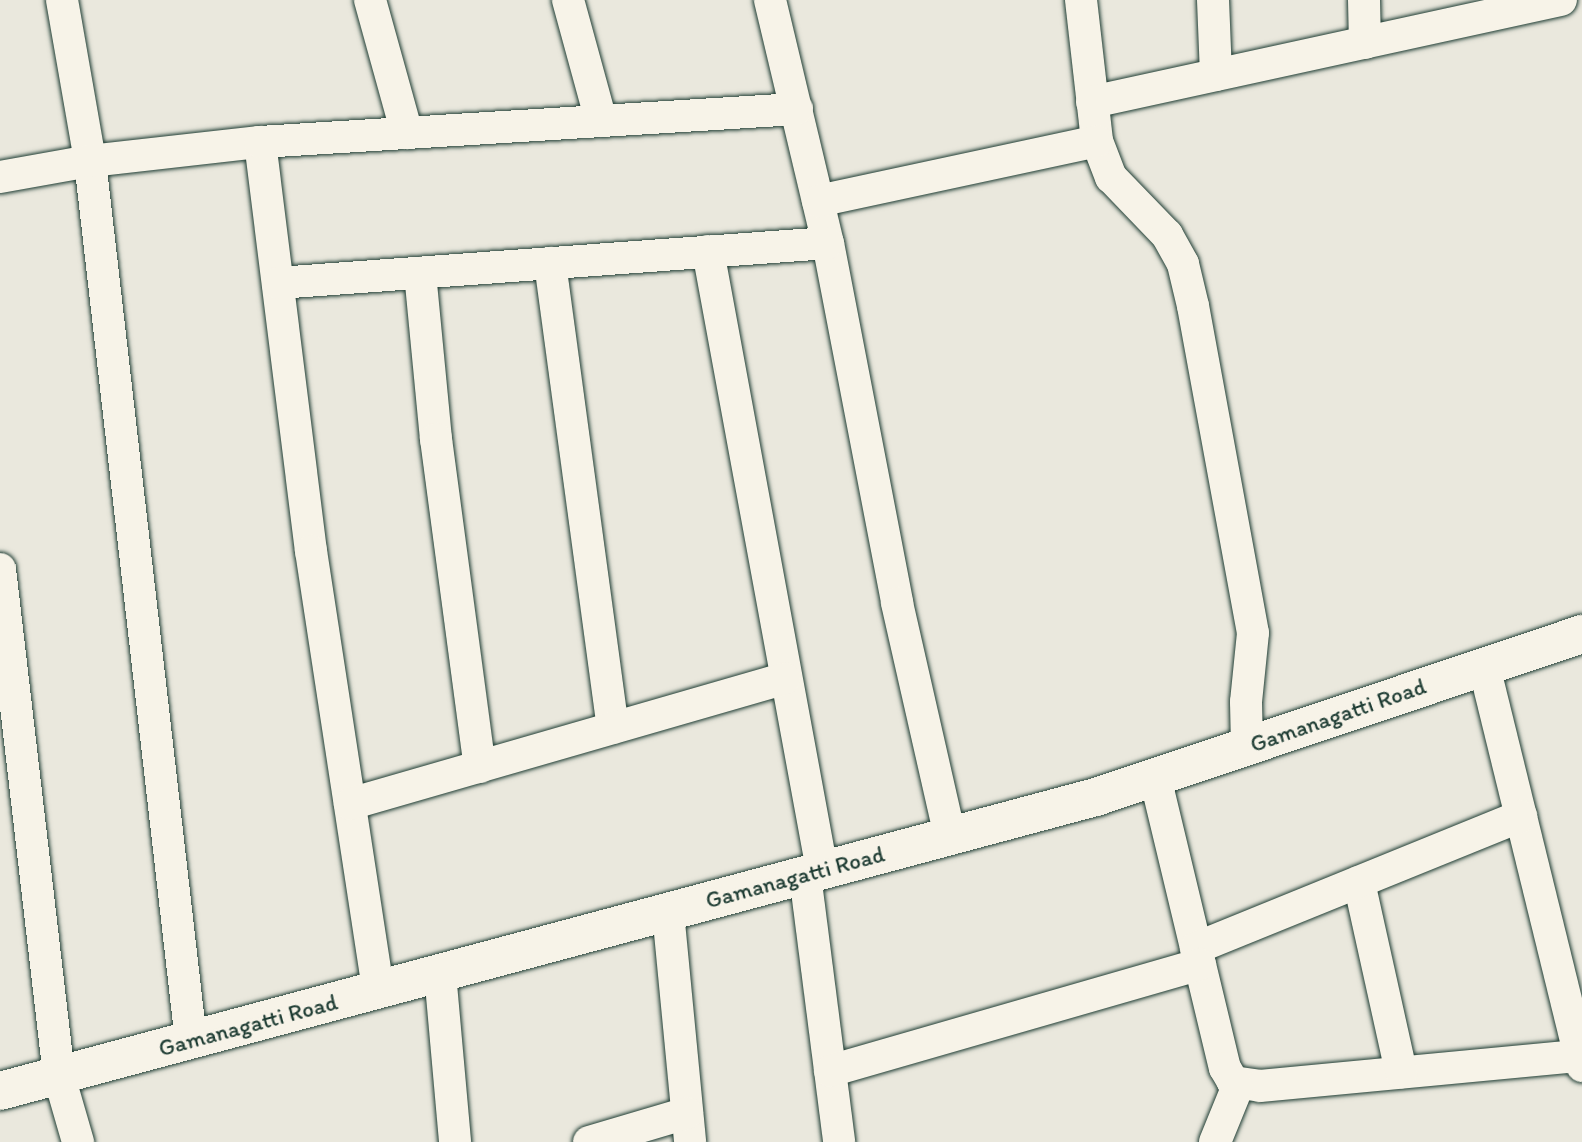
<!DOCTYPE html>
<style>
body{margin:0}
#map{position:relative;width:1582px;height:1142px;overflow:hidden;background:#eae8dd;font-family:Itim,sans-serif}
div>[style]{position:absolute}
.roads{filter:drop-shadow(0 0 2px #1f3d34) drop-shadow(0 0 2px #1f3d34)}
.street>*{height:32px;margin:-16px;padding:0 16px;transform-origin:16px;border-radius:16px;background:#f7f3e8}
.secondary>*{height:38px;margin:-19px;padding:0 19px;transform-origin:19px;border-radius:19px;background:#f7f3e8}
span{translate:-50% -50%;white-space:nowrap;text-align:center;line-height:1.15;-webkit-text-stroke:5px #f7f3e8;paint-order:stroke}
.street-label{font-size:23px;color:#1f3d34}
</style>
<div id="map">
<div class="roads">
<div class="street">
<div style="left:62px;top:0;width:163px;rotate:80.1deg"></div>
<div style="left:90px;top:161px;width:885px;rotate:83.45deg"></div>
<div style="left:370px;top:0;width:138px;rotate:74.5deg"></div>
<div style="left:568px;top:0;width:125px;rotate:74.7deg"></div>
<div style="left:770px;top:0;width:250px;rotate:76.6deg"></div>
<div style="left:828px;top:243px;width:367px;rotate:79.1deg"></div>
<div style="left:897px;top:603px;width:239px;rotate:77.2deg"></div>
<div style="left:1081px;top:0;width:142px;rotate:83.5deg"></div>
<div style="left:1097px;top:141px;width:39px;rotate:69deg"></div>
<div style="left:1111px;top:177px;width:81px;rotate:46deg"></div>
<div style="left:1167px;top:235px;width:33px;rotate:61deg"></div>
<div style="left:1183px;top:264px;width:43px;rotate:76.6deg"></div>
<div style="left:1193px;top:306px;width:332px;rotate:79.6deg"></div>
<div style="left:1253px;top:633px;width:69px;rotate:95.8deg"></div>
<div style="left:1246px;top:702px;width:44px;rotate:88.7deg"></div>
<div style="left:1213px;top:0;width:75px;rotate:87.7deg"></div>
<div style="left:1364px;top:0;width:43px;rotate:88.7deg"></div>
<div style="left:1092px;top:102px;width:480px;rotate:-12.3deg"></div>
<div style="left:260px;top:142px;width:412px;rotate:82.9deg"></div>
<div style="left:311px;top:551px;width:444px;rotate:81.3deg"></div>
<div style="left:0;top:177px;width:91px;rotate:-10.1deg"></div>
<div style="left:90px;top:161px;width:171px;rotate:-6.4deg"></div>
<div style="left:260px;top:142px;width:538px;rotate:-3.52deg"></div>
<div style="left:818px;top:201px;width:285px;rotate:-12.1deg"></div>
<div style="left:708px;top:251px;width:629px;rotate:79.56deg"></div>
<div style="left:550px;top:263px;width:469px;rotate:82.3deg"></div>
<div style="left:420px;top:273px;width:167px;rotate:84.5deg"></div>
<div style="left:436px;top:439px;width:331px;rotate:82.4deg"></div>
<div style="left:278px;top:283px;width:551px;rotate:-4.16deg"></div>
<div style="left:0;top:569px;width:510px;rotate:83.36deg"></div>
<div style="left:59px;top:1076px;width:69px;rotate:73.9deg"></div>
<div style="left:1484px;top:666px;width:412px;rotate:76.2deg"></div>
<div style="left:1155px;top:777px;width:299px;rotate:76.5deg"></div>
<div style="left:1225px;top:1068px;width:16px;rotate:60deg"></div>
<div style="left:1233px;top:1082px;width:27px;rotate:8deg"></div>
<div style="left:1260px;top:1086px;width:321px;rotate:-5.4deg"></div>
<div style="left:350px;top:804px;width:452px;rotate:-16.1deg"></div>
<div style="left:805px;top:875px;width:269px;rotate:82.7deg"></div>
<div style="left:1359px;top:882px;width:195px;rotate:77.5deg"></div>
<div style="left:668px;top:912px;width:231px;rotate:84.5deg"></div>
<div style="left:1196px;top:948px;width:351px;rotate:-22.1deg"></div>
<div style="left:440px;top:973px;width:170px;rotate:84.9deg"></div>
<div style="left:830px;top:1071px;width:385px;rotate:-16.1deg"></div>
<div style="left:589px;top:1142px;width:102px;rotate:-16.5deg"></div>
<div style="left:1215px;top:1142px;width:58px;rotate:-67.8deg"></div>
<div style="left:1237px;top:1088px;width:7px;rotate:-124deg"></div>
</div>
<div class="secondary">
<div style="left:0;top:1091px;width:1135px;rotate:-15.02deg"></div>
<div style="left:1096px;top:797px;width:513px;rotate:-18.54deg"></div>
</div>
</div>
<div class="street-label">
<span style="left:1338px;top:715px;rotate:-19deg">Gamanagatti Road</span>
<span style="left:795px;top:877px;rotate:-15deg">Gamanagatti Road</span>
<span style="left:248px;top:1025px;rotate:-15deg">Gamanagatti Road</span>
</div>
</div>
